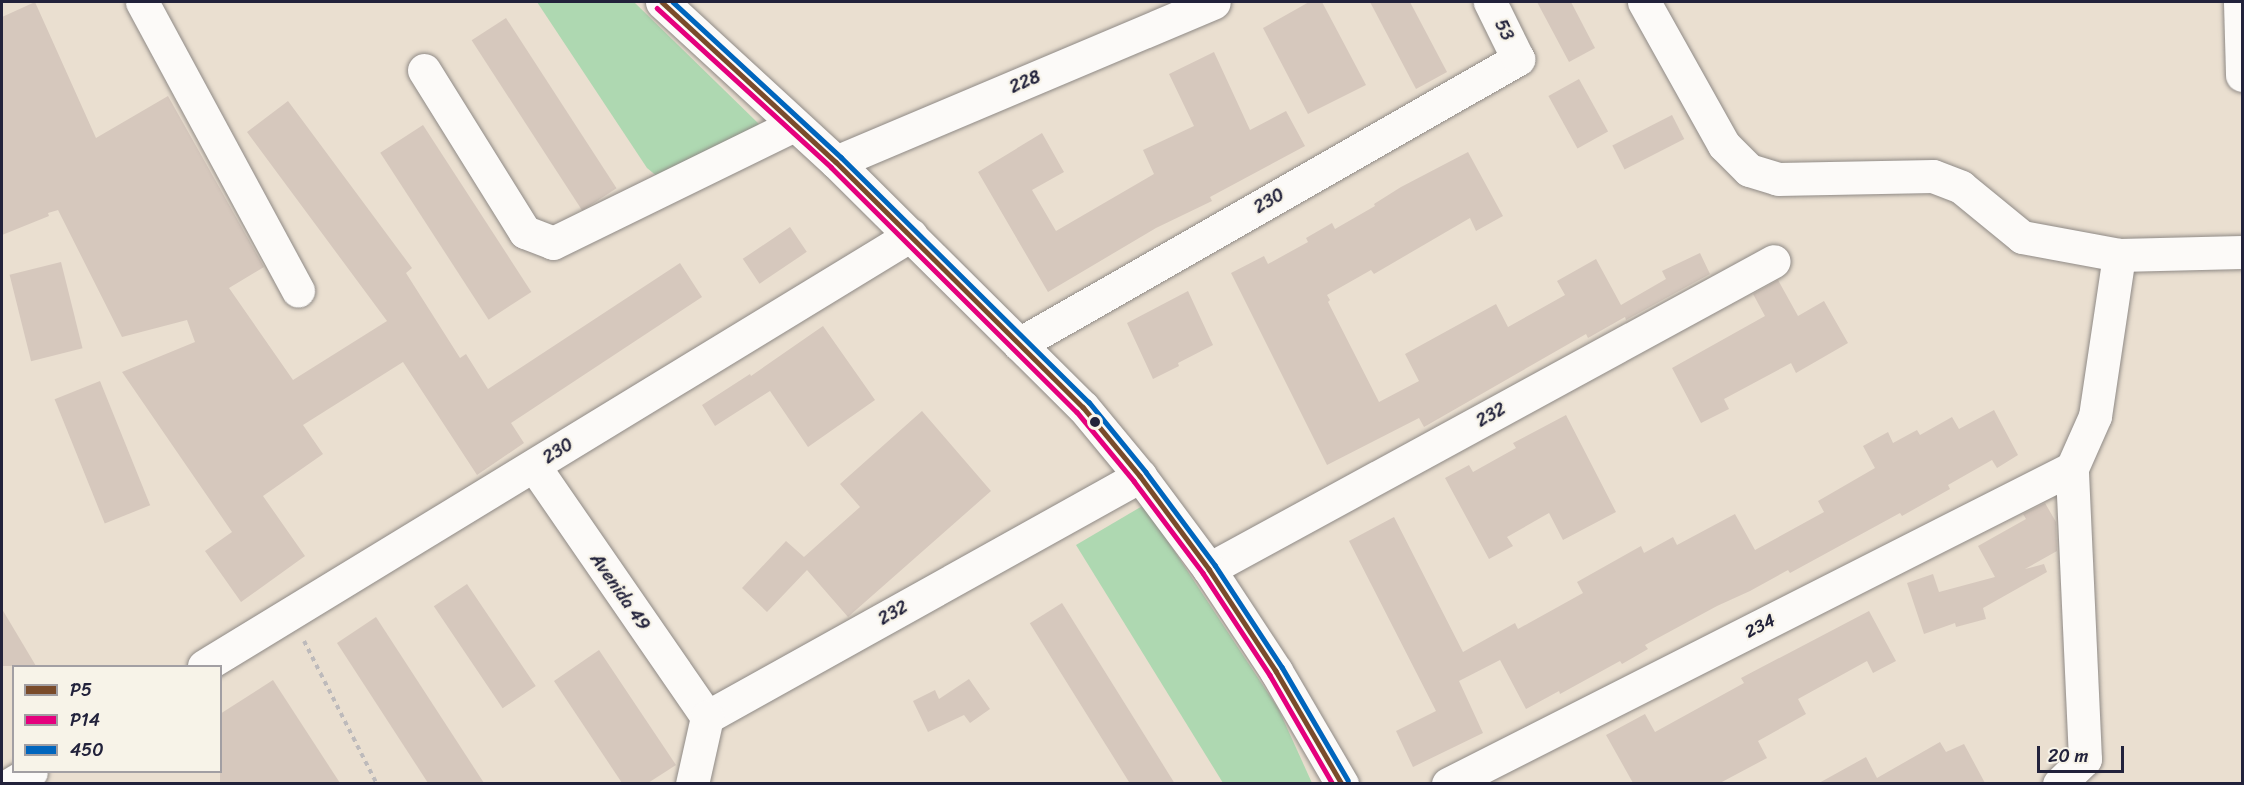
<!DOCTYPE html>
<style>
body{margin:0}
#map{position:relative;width:2244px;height:785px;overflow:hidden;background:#eadfd0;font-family:Sriracha,sans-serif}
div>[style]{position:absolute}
.green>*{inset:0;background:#aed8b1}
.building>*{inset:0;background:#d6c8bd;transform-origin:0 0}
.path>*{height:4px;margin-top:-2px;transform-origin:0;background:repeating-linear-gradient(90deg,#bdbabb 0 4.5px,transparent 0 9px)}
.roads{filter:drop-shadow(0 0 2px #8f8a86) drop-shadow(0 0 2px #8f8a86)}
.minor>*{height:33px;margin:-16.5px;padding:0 16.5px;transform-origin:16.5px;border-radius:16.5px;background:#fcfaf8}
.major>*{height:33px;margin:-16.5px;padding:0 16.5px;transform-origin:16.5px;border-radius:16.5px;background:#fcfaf8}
.bus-1>*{height:4.5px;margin:-2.25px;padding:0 2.25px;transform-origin:2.25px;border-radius:2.25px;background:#7a4b2a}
.bus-2>*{height:4.5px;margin:-2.25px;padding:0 2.25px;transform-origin:2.25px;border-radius:2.25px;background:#e5007d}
.bus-3>*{height:4.5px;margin:-2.25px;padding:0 2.25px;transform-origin:2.25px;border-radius:2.25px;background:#0065bd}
.dots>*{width:16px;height:16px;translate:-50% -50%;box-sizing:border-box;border:3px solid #f7f3e8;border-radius:50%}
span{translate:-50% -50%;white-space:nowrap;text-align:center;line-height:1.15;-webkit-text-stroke:4.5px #f7f3e8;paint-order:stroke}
.street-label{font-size:18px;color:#22223b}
.frame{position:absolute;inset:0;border:3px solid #22223b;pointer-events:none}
.legend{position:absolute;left:12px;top:665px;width:210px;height:108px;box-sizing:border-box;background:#f7f3e8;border:2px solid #a29fa3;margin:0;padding:8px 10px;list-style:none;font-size:18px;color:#22223b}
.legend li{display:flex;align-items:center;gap:12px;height:30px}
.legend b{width:30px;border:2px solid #a29fa3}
.scale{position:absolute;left:2037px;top:746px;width:87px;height:27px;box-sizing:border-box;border:3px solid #22223b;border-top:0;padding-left:8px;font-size:18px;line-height:21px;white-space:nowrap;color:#22223b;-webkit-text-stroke:4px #f7f3e8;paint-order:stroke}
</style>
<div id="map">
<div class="green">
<div style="clip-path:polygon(537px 2px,634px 2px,760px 125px,658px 177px,647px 168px)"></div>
<div style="clip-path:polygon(1144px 505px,1278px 708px,1312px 783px,1223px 783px,1076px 545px)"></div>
</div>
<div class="building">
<div style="clip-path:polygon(35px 2px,96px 138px,168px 96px,264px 267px,229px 288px,293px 380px,387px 321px,247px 132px,288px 101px,412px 268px,406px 273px,460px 358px,466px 354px,488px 389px,680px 263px,702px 297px,511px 423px,524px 443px,477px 475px,403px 362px,303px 425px,323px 454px,263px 496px,305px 556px,241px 602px,205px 551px,232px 532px,122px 372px,195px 342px,187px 320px,122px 337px,58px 210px,48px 213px,49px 216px,2px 235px,2px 17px)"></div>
<div style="clip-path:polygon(1309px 2px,1322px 2px,1366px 85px,1308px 114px,1263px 28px)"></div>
<div style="clip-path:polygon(1370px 2px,1410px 2px,1447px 72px,1416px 89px)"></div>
<div style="clip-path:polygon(1537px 2px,1571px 2px,1595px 48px,1569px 62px)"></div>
<div style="left:506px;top:18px;width:203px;height:41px;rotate:57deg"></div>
<div style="clip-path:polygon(1214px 52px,1250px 130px,1286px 111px,1305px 146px,1210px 197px,1212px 201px,1156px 228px,1048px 292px,978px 172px,1042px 133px,1064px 172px,1032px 190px,1056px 231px,1154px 174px,1143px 150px,1194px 126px,1169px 74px)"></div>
<div style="left:1579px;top:79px;width:60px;height:35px;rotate:61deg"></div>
<div style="left:1672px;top:115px;width:27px;height:67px;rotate:63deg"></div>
<div style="left:423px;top:125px;width:199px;height:51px;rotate:57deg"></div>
<div style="clip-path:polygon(1468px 152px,1503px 216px,1476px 231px,1470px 218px,1374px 274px,1371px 270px,1327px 295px,1330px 300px,1328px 302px,1379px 402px,1419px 381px,1405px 354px,1496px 304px,1508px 327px,1565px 295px,1557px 281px,1596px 259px,1621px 305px,1666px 279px,1662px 271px,1700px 253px,1710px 274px,1626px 320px,1625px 317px,1588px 338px,1586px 334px,1424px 427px,1419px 418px,1327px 465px,1231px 273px,1264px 256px,1268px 264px,1308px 242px,1306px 238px,1332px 223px,1335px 229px,1375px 206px,1374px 204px,1401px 187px)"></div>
<div style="left:790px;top:227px;width:30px;height:57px;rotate:56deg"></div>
<div style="left:61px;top:262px;width:89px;height:53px;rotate:76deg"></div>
<div style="clip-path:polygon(1778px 280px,1798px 316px,1824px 301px,1848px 343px,1796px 373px,1791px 363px,1724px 399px,1729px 409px,1701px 423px,1672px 368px,1765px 316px,1753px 294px)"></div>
<div style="clip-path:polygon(1188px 291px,1213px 345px,1178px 363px,1179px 366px,1153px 379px,1127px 323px)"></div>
<div style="clip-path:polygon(823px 326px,875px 400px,808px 447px,770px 391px,715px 426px,702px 405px,750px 374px,751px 376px)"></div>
<div style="left:100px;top:381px;width:134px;height:49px;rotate:68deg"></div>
<div style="clip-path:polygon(1994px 410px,2018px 455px,1997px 468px,1992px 460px,1948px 485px,1950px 489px,1902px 516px,1900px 513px,1790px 573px,1788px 570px,1750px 591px,1717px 606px,1645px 645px,1648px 649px,1622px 664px,1620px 661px,1560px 694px,1559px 691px,1526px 709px,1500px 660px,1459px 681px,1483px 733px,1413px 767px,1396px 731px,1436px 711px,1349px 541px,1394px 517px,1463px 652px,1515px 623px,1518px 629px,1583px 593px,1577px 582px,1641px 546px,1644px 553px,1673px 537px,1677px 545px,1735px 514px,1755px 550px,1824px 512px,1818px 501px,1875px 468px,1863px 446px,1888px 432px,1893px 443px,1917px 430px,1920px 435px,1952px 417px,1959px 429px)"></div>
<div style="clip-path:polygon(922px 411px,991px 491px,848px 617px,807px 570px,767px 612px,742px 588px,786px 541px,804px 557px,860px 507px,840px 484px)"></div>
<div style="clip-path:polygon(1566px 415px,1616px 512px,1563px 540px,1549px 513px,1507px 537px,1513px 546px,1489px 559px,1445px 478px,1469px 465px,1473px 472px,1516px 448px,1513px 443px)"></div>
<div style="clip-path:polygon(2045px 503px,2056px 522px,2057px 551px,2025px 569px,2044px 564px,2047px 572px,1983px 608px,1986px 619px,1956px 627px,1955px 623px,1924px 634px,1907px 583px,1933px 574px,1939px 592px,1995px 577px,1978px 546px,2026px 519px,2023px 514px)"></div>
<div style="left:467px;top:584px;width:123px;height:40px;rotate:56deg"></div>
<div style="left:1062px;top:603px;width:213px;height:38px;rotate:58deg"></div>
<div style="clip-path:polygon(2px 609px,36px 666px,2px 666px)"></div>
<div style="clip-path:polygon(1869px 611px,1896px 661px,1873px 673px,1867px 661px,1798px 699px,1806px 714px,1758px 741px,1767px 758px,1720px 783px,1633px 783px,1606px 735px,1645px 714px,1655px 732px,1744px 683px,1741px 678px)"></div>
<div style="clip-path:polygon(376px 617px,484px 783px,428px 783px,337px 643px)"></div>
<div style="clip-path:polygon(599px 650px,676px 765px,648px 783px,622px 783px,554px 681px)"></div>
<div style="clip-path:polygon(969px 679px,990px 709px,970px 723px,964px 715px,928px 732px,913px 701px,935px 690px,939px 699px)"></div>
<div style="clip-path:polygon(273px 680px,340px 783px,220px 783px,220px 714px)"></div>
<div style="clip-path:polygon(1940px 742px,1946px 752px,1964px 744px,1985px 783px,1819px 783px,1866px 757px,1877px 778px)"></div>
</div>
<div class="path">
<div style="left:304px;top:641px;width:161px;rotate:63deg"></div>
</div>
<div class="roads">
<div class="minor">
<div style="left:142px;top:2px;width:328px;rotate:61.6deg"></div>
<div style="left:1644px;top:2px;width:164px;rotate:60.8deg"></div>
<div style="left:1724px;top:145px;width:35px;rotate:45deg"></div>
<div style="left:1749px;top:170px;width:30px;rotate:17deg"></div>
<div style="left:1778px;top:179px;width:155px;rotate:-1.1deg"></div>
<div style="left:1933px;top:176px;width:30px;rotate:21deg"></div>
<div style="left:1961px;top:187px;width:79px;rotate:39.3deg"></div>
<div style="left:2022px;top:237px;width:99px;rotate:10.5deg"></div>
<div style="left:2119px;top:255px;width:123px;rotate:-1.4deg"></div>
<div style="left:2240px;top:2px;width:73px;rotate:88.4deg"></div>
<div style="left:424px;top:70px;width:191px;rotate:58.1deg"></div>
<div style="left:525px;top:232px;width:30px;rotate:21deg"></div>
<div style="left:553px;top:243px;width:268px;rotate:-26.1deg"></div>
<div style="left:836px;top:162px;width:410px;rotate:-22.9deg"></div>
<div style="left:1019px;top:344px;width:575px;rotate:-29.73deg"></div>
<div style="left:1518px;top:59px;width:64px;rotate:-116.2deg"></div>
<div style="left:534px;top:466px;width:305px;rotate:55.4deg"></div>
<div style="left:1209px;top:569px;width:643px;rotate:-28.6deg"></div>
<div style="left:204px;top:666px;width:828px;rotate:-31.37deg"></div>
<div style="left:707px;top:717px;width:496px;rotate:-29.1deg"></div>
<div style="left:11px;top:784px;width:23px;rotate:-31deg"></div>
<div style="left:692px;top:784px;width:69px;rotate:-77.4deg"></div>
<div style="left:1448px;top:784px;width:699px;rotate:-26.86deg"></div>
<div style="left:2059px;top:784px;width:36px;rotate:-44deg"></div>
<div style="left:2085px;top:759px;width:291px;rotate:-92.6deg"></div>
<div style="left:2072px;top:468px;width:57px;rotate:-66.1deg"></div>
<div style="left:2095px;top:416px;width:163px;rotate:-81.5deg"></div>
</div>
<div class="major">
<div style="left:662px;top:2px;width:236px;rotate:42.6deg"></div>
<div style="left:836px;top:162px;width:348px;rotate:44.8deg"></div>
<div style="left:1083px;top:407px;width:89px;rotate:50.4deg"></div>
<div style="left:1140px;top:476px;width:116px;rotate:53.4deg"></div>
<div style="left:1209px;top:569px;width:122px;rotate:56.7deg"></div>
<div style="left:1276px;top:671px;width:131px;rotate:59.7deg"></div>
</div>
</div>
<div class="bus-1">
<div style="left:662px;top:2px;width:236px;rotate:42.6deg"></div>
<div style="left:836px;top:162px;width:348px;rotate:44.8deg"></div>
<div style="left:1083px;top:407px;width:89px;rotate:50.4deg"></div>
<div style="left:1140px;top:476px;width:116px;rotate:53.4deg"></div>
<div style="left:1209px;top:569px;width:122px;rotate:56.7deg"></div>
<div style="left:1276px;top:671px;width:131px;rotate:59.7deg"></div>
</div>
<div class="bus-2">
<div style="left:657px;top:8px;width:236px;rotate:42.4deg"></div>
<div style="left:831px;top:167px;width:347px;rotate:44.9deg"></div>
<div style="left:1077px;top:412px;width:89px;rotate:50.4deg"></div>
<div style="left:1134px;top:481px;width:115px;rotate:53.1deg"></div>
<div style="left:1203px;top:573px;width:122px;rotate:56.7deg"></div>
<div style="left:1270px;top:675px;width:126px;rotate:60deg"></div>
</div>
<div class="bus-3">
<div style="left:673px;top:2px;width:229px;rotate:42.7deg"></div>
<div style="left:841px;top:157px;width:349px;rotate:44.7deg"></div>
<div style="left:1089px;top:402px;width:90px;rotate:50.8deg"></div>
<div style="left:1146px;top:472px;width:116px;rotate:53.4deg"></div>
<div style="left:1215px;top:565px;width:122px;rotate:56.7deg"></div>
<div style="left:1282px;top:667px;width:131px;rotate:59.7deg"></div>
</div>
<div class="dots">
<div style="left:1095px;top:422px;background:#22223b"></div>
</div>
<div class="street-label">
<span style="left:1504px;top:30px;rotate:64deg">53</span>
<span style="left:1025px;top:82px;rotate:-23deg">228</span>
<span style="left:1269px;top:201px;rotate:-30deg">230</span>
<span style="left:1491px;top:415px;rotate:-29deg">232</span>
<span style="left:558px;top:451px;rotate:-32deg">230</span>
<span style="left:620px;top:592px;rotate:55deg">Avenida 49</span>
<span style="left:893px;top:613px;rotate:-29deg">232</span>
<span style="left:1760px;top:626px;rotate:-27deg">234</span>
</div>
<div class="frame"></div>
<ul class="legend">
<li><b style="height:8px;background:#7a4b2a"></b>P5</li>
<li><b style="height:8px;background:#e5007d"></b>P14</li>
<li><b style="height:8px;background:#0065bd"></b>450</li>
</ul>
<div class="scale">20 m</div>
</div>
